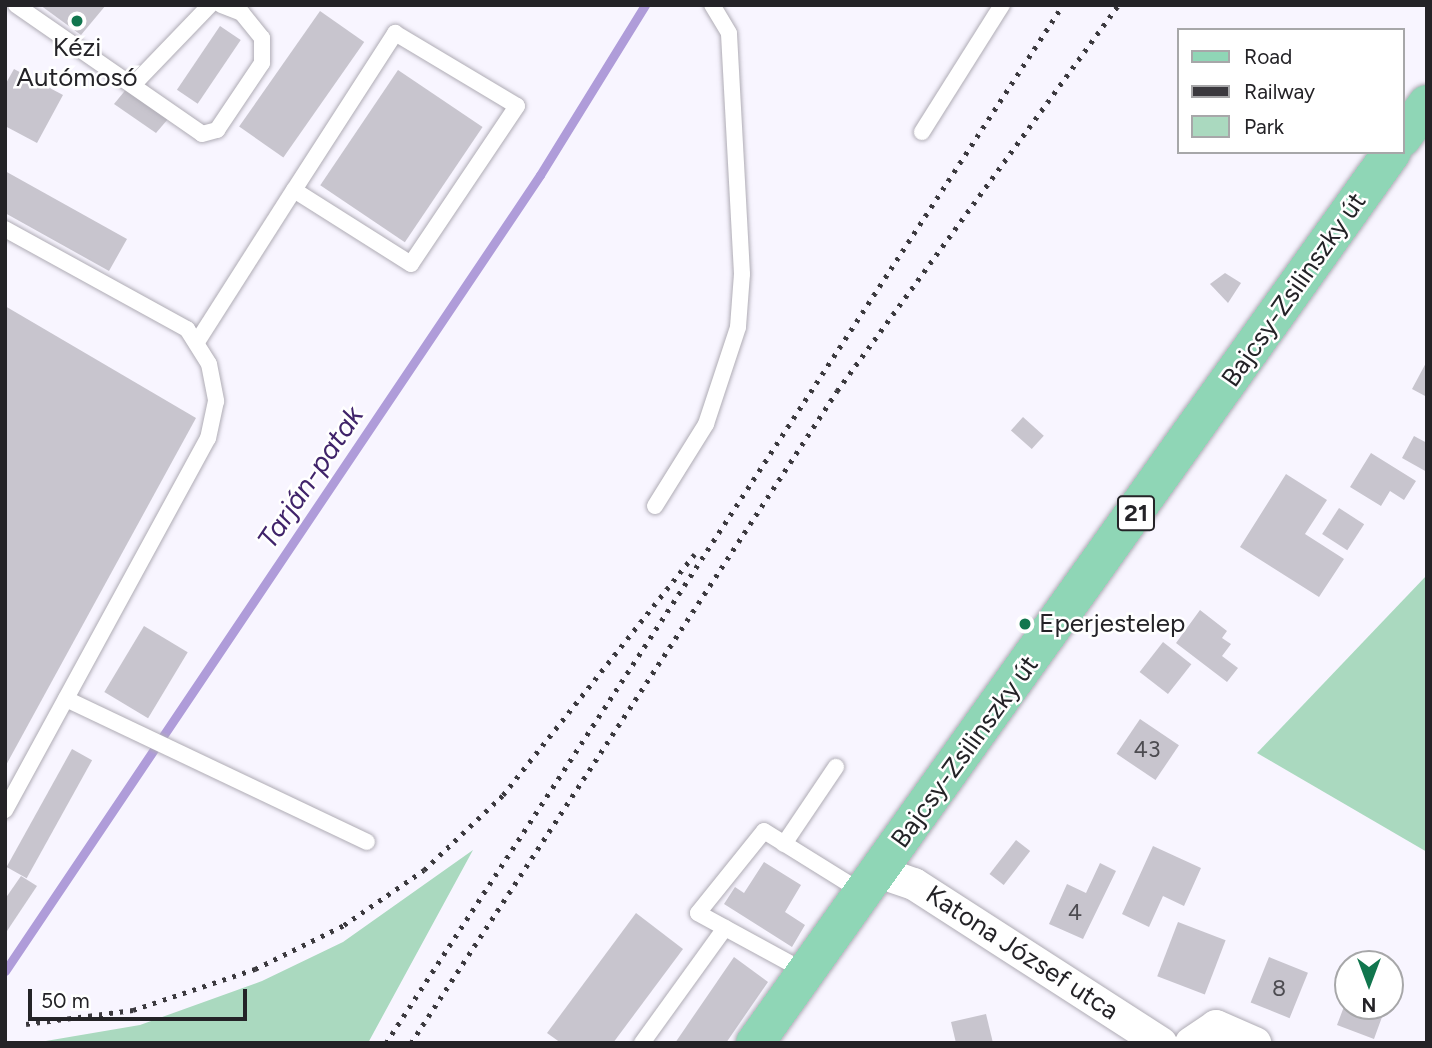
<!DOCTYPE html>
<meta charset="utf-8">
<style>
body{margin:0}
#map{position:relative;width:1432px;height:1048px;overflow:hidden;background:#f8f5ff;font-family:Figtree,sans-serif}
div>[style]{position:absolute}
.green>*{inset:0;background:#aad9bf}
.stream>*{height:9px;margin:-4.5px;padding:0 4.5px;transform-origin:4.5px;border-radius:4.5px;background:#af9cd9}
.building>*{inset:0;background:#c8c5ce;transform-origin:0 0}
.roads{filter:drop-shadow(0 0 2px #afacb5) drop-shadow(0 0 2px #afacb5)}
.lane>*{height:16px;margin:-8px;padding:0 8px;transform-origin:8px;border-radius:8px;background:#fff}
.street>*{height:32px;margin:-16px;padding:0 16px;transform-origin:16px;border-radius:16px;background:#fff}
.primary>*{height:38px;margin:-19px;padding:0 19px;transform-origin:19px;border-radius:19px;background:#8fd6b6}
.rail>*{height:5px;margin-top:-2.5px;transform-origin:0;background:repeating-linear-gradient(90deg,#3b393e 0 3.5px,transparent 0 10.5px)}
.dots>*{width:19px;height:19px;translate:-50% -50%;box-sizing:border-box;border:4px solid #fff;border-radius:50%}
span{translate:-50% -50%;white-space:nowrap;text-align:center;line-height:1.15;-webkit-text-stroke:5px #fff;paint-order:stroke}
.number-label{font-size:23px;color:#4d4c51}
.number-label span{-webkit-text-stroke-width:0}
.shield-label span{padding:2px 5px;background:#fff;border:2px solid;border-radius:5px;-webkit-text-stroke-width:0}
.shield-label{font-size:24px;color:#242327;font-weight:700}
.poi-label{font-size:26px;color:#242327}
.left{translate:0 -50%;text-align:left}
.street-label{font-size:26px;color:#242327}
.water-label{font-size:28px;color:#40236a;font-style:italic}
.frame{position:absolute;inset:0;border:7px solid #242327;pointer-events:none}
.legend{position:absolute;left:1177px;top:28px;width:228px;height:126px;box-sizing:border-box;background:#fff;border:2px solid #a7a7a9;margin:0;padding:9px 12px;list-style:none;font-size:21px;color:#242327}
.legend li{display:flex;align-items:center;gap:14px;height:35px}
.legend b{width:35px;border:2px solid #a7a7a9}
.north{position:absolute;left:1334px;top:950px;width:70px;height:70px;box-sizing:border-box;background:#fff;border:2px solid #a7a7a9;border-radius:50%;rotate:180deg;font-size:19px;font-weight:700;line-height:28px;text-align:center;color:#242327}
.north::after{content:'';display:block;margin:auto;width:24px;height:32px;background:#11764e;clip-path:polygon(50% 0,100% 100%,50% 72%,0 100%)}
.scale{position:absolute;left:28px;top:989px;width:219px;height:32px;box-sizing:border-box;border:4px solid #242327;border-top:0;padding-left:9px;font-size:21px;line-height:24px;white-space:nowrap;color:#242327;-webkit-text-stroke:5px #fff;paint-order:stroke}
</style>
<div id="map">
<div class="green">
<div style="clip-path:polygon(1427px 575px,1427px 852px,1257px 753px)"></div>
<div style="clip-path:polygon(473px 850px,368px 1043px,34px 1043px,140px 1025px,262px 981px,343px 942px)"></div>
</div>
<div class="stream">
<div style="left:5px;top:971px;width:959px;rotate:-56.09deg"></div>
<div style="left:540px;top:175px;width:200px;rotate:-58.3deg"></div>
</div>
<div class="building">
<div style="clip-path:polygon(40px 5px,106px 5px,81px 35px)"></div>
<div style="left:320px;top:11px;width:54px;height:141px;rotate:35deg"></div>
<div style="left:220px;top:26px;width:25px;height:77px;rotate:34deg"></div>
<div style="clip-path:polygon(14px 69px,63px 95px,37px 143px,5px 126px,5px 85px)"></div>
<div style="left:398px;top:70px;width:102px;height:139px;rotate:34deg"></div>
<div style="clip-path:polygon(128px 87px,168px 119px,156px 133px,114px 104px)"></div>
<div style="clip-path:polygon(5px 171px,127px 239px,109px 271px,5px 213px)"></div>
<div style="clip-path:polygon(1225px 273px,1241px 283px,1228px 303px,1210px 284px)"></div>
<div style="clip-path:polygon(5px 306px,196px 418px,5px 767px)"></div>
<div style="clip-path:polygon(1427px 361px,1427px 397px,1412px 389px)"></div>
<div style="left:1023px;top:417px;width:28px;height:18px;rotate:42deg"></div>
<div style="clip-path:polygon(1414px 436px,1427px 443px,1427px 472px,1402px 458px)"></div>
<div style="clip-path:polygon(1371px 453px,1416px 481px,1404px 500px,1390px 491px,1381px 506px,1350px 487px)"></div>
<div style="clip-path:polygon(1286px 474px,1327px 500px,1305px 534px,1344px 559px,1319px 597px,1240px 547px)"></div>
<div style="left:1339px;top:508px;width:30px;height:31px;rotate:33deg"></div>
<div style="clip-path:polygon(1200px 610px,1227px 631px,1222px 638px,1231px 644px,1222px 656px,1238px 668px,1227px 682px,1176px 643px)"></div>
<div style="left:144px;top:626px;width:51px;height:77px;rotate:31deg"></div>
<div style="left:1163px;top:642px;width:36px;height:38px;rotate:38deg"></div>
<div style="left:1140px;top:719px;width:47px;height:42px;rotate:34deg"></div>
<div style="left:72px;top:749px;width:23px;height:135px;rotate:29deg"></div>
<div style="left:1016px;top:840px;width:18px;height:43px;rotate:38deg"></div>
<div style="clip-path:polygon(1153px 846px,1201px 868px,1184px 906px,1163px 896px,1149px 927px,1122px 914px)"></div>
<div style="clip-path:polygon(764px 862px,801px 885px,785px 912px,805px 925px,792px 947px,724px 904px,735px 887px,744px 893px)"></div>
<div style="clip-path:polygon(1100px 863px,1116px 871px,1083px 939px,1049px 924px,1067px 884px,1086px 893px)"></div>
<div style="clip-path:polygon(21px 876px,37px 886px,5px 934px,5px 899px)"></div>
<div style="clip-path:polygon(636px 913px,683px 949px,613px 1043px,561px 1043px,547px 1033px)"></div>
<div style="left:1178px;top:922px;width:51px;height:58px;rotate:21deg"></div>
<div style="clip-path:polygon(734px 957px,768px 982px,726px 1043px,675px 1043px)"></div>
<div style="left:1269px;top:957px;width:42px;height:49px;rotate:22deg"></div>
<div style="clip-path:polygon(1348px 996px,1348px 1006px,1386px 1006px,1374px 1039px,1337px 1025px)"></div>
<div style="clip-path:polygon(986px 1014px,993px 1043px,956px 1043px,951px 1022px)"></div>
</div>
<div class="roads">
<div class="lane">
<div style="left:16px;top:5px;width:226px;rotate:34.7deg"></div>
<div style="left:202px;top:134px;width:16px;rotate:-15deg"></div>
<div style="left:217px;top:130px;width:81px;rotate:-56.1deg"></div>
<div style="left:262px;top:63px;width:25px;rotate:-90deg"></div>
<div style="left:262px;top:38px;width:32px;rotate:-129deg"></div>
<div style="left:242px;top:13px;width:22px;rotate:-159deg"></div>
<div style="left:134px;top:84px;width:110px;rotate:-46.1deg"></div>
<div style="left:922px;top:132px;width:150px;rotate:-57.8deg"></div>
<div style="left:5px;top:229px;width:208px;rotate:28.8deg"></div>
<div style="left:187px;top:329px;width:41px;rotate:57.8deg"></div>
<div style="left:209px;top:364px;width:38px;rotate:79deg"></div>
<div style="left:216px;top:401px;width:38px;rotate:102deg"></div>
<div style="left:208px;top:438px;width:424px;rotate:118.6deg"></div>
<div style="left:197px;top:342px;width:180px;rotate:-57.5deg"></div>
<div style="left:294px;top:190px;width:187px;rotate:-57.2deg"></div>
<div style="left:395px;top:33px;width:142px;rotate:30.9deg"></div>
<div style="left:517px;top:106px;width:190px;rotate:123.9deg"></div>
<div style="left:411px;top:264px;width:138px;rotate:-147.7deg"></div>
<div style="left:655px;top:506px;width:97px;rotate:-58.1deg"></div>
<div style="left:706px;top:424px;width:102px;rotate:-71.7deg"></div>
<div style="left:738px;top:327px;width:53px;rotate:-85.7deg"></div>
<div style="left:742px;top:274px;width:241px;rotate:-93.1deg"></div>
<div style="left:729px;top:33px;width:33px;rotate:-121deg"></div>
<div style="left:66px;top:699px;width:333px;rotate:25.4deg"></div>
<div style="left:784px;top:844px;width:93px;rotate:-56deg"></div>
<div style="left:806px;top:972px;width:123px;rotate:-151.4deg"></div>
<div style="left:698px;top:913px;width:105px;rotate:-51.2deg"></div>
<div style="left:764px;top:831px;width:115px;rotate:31.9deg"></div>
<div style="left:642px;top:1043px;width:142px;rotate:-54.2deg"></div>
</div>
<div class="street">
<div style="left:879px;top:872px;width:37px;rotate:19deg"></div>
<div style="left:914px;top:884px;width:294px;rotate:32.8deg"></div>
<div style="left:1191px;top:1043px;width:30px;rotate:-34deg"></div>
<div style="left:1216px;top:1026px;width:43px;rotate:23.6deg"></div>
</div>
<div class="primary">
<div style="left:1402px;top:138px;width:42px;rotate:-53.7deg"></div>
<div style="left:755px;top:1043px;width:1095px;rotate:-54.44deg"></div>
</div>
</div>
<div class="rail">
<div style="left:26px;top:1024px;width:108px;rotate:-7.5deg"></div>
<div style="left:133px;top:1010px;width:129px;rotate:-18.6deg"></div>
<div style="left:255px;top:969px;width:99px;rotate:-26.3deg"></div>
<div style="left:344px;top:925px;width:97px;rotate:-34.5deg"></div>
<div style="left:424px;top:870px;width:109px;rotate:-43.5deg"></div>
<div style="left:503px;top:795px;width:308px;rotate:-51.5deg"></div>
<div style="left:386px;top:1043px;width:1239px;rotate:-56.89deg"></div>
<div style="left:411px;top:1043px;width:779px;rotate:-56.84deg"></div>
<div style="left:837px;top:391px;width:477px;rotate:-53.9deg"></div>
</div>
<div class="dots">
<div style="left:77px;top:21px;background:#11764e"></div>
<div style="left:1025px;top:624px;background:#11764e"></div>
</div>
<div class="number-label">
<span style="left:1147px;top:749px">43</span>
<span style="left:1075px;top:912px">4</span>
<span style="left:1279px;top:988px">8</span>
</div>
<div class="shield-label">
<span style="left:1136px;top:513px">21</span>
</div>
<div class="poi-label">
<span style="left:77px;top:63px">Kézi<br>Autómosó</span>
<span class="left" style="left:1039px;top:624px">Eperjestelep</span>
</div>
<div class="street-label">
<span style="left:1294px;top:290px;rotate:-55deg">Bajcsy-Zsilinszky út</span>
<span style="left:965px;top:752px;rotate:-54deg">Bajcsy-Zsilinszky út</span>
<span style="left:1022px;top:953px;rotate:33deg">Katona József utca</span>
</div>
<div class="water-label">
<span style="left:310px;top:477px;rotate:-56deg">Tarján-patak</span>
</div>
<div class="frame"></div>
<ul class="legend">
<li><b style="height:9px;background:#8fd6b6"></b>Road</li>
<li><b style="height:9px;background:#3b393e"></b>Railway</li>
<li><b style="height:19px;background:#aad9bf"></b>Park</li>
</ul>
<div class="north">N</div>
<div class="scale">50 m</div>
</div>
